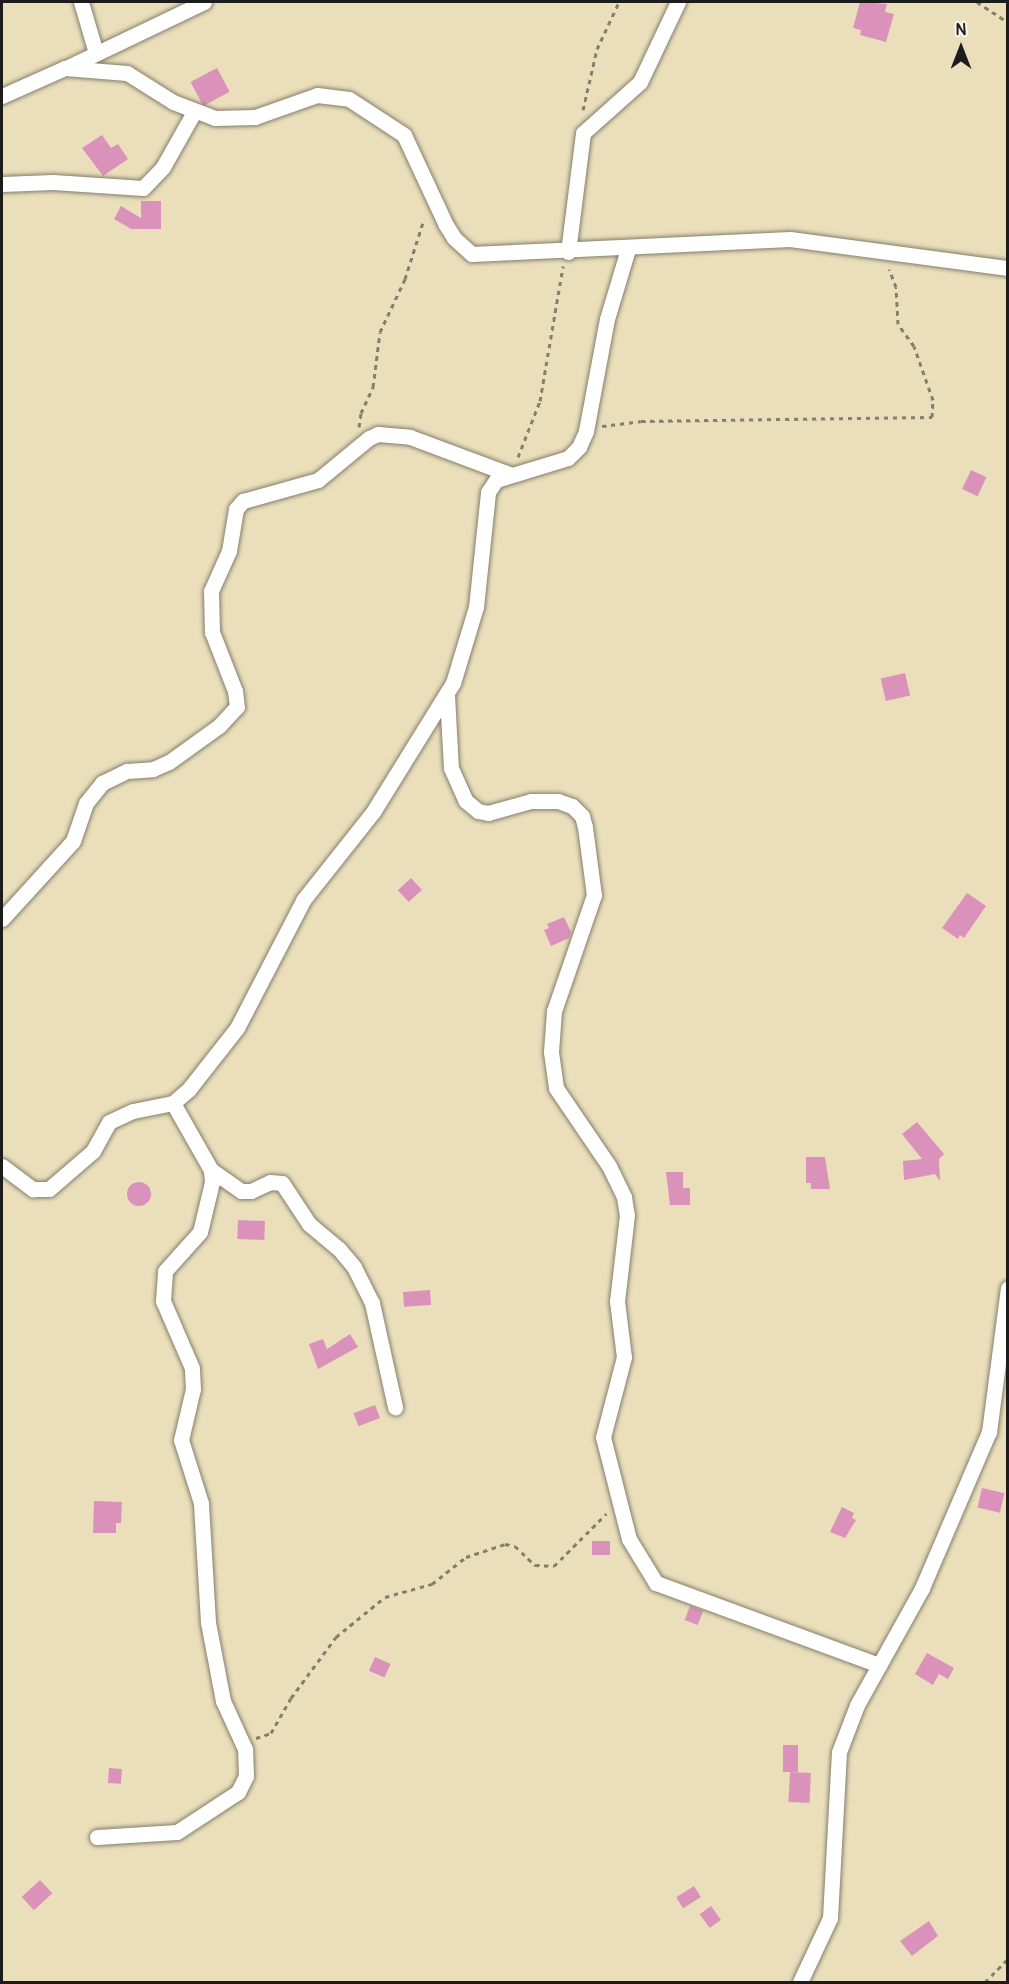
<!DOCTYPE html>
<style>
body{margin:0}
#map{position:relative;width:1009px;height:1984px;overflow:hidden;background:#ebdfbb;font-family:Pangolin,sans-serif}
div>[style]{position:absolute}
.building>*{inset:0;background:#da92bb;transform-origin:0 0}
.round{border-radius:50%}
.path>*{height:3px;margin-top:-1.5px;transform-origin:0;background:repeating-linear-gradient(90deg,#847e6c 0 4.5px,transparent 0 9px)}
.roads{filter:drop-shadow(0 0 2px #847e6c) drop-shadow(0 0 2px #847e6c)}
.minor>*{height:15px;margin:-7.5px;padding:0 7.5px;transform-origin:7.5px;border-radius:7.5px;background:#fff}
span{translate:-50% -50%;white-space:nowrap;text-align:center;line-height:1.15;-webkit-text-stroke:6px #fbf7ec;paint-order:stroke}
.frame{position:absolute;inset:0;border:3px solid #1c1c1c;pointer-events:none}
.north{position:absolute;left:931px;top:18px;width:60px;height:60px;-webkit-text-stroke:4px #fbf7ec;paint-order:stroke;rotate:0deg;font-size:16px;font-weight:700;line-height:24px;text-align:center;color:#1c1c1c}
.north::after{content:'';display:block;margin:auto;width:21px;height:27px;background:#1c1c1c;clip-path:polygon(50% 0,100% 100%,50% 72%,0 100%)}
</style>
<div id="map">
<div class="building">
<div style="clip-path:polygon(860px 2px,887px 4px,885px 12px,894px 14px,886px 42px,860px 35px,861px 30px,853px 28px)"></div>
<div style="left:217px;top:68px;width:27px;height:30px;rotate:62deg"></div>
<div style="clip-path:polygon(102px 135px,111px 148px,118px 144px,128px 159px,103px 176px,82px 148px)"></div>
<div style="clip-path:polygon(141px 201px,161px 201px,161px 229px,131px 229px,114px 219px,121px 206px,141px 218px)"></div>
<div style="left:971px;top:470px;width:17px;height:21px;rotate:25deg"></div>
<div style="left:905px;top:673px;width:23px;height:25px;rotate:77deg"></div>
<div style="left:411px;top:878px;width:16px;height:18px;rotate:47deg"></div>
<div style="clip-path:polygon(967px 893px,986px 906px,964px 938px,960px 935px,958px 939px,942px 928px)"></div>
<div style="clip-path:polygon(564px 917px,571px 932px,569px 938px,551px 946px,544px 930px,549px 928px,547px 924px)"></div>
<div style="clip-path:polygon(917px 1122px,944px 1154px,939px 1159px,940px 1181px,935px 1174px,904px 1180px,903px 1161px,922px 1159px,902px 1134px)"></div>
<div style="clip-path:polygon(806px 1157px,825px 1157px,830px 1189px,811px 1189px,811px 1183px,806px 1183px)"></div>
<div style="clip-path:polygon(666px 1172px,683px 1172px,683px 1188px,690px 1188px,690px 1205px,670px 1205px)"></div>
<div class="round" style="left:127px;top:1182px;width:24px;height:24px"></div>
<div style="left:238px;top:1220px;width:27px;height:19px;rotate:2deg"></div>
<div style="left:430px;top:1290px;width:15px;height:27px;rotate:86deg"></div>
<div style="clip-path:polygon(350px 1334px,358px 1347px,318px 1369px,309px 1344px,323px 1339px,327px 1349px)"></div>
<div style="left:375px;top:1405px;width:14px;height:23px;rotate:69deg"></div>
<div style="left:982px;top:1488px;width:23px;height:20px;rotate:13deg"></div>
<div style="clip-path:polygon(94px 1501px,122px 1502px,121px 1523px,116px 1523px,116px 1533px,93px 1533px)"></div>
<div style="clip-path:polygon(842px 1507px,854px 1513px,852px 1518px,856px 1520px,845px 1538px,830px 1532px)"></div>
<div style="left:610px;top:1541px;width:14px;height:18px;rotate:90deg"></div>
<div style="left:690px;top:1606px;width:14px;height:15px;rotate:21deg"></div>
<div style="clip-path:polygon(927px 1653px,954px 1668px,948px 1679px,939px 1674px,933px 1685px,915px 1674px)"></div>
<div style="left:375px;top:1657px;width:17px;height:15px;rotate:24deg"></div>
<div style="left:783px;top:1745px;width:15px;height:27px"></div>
<div style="left:109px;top:1768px;width:13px;height:15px;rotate:4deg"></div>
<div style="left:790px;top:1772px;width:21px;height:30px;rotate:3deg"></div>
<div style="left:40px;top:1880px;width:18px;height:25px;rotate:47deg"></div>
<div style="left:694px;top:1886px;width:13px;height:21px;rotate:58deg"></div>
<div style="left:711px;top:1906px;width:17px;height:14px;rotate:54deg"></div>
<div style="clip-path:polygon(929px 1921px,938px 1936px,912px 1956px,900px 1941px)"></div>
</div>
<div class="path">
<div style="left:977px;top:2px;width:37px;rotate:33deg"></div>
<div style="left:583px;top:110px;width:63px;rotate:-77.1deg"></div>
<div style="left:597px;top:49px;width:52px;rotate:-64.9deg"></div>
<div style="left:602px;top:426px;width:39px;rotate:-7deg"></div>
<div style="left:641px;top:421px;width:291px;rotate:-0.8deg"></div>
<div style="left:932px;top:417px;width:17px;rotate:-87deg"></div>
<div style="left:933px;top:400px;width:57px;rotate:-109.4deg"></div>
<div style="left:914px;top:346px;width:27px;rotate:-126deg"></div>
<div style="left:898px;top:324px;width:37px;rotate:-93deg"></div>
<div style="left:896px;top:287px;width:19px;rotate:-111deg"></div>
<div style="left:359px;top:427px;width:14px;rotate:-82deg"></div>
<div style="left:361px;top:413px;width:29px;rotate:-65deg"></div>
<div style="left:373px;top:387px;width:55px;rotate:-82.7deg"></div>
<div style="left:380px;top:332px;width:59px;rotate:-64.7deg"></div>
<div style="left:405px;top:279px;width:63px;rotate:-72.4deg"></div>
<div style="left:518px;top:457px;width:60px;rotate:-68.6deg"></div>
<div style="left:540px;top:401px;width:137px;rotate:-80.3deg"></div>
<div style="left:256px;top:1738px;width:16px;rotate:-18deg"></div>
<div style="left:271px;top:1733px;width:40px;rotate:-60.3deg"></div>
<div style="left:291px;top:1698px;width:76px;rotate:-53.6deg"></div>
<div style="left:336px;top:1637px;width:63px;rotate:-39.2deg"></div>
<div style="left:385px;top:1597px;width:49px;rotate:-15.5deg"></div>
<div style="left:432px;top:1584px;width:43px;rotate:-38.5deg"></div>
<div style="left:466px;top:1557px;width:41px;rotate:-18.4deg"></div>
<div style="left:505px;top:1544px;width:10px;rotate:11deg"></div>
<div style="left:515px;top:1546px;width:28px;rotate:44deg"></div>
<div style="left:535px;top:1565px;width:19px;rotate:3deg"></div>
<div style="left:554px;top:1566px;width:74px;rotate:-45deg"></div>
<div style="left:985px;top:1982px;width:33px;rotate:-45deg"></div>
</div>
<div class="roads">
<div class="minor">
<div style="left:81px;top:2px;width:53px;rotate:73.6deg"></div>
<div style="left:66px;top:68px;width:153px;rotate:-25.6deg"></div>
<div style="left:2px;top:96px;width:69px;rotate:-24deg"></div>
<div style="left:65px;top:68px;width:62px;rotate:4.6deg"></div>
<div style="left:127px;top:73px;width:54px;rotate:32.2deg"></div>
<div style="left:173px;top:102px;width:45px;rotate:20.9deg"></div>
<div style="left:215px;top:118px;width:40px;rotate:-1.4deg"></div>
<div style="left:255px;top:117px;width:66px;rotate:-19.5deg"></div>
<div style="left:317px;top:95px;width:32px;rotate:7deg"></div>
<div style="left:349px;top:99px;width:66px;rotate:33.2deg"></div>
<div style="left:404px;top:135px;width:99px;rotate:65deg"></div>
<div style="left:446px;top:225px;width:15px;rotate:58deg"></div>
<div style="left:454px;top:238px;width:24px;rotate:42deg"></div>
<div style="left:472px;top:254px;width:318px;rotate:-2.7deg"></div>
<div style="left:790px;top:239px;width:220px;rotate:7.6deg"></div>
<div style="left:2px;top:184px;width:51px;rotate:-2.2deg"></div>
<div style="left:53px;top:182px;width:90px;rotate:3.8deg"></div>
<div style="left:143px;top:188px;width:29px;rotate:-46deg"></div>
<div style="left:163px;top:167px;width:63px;rotate:-60.6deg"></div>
<div style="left:568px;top:252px;width:120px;rotate:-82.8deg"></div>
<div style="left:583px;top:133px;width:76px;rotate:-41.8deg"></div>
<div style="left:640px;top:82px;width:89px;rotate:-64.6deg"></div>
<div style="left:447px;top:695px;width:73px;rotate:86.9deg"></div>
<div style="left:451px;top:768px;width:36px;rotate:66deg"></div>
<div style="left:466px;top:801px;width:16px;rotate:40deg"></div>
<div style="left:478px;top:811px;width:10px;rotate:11deg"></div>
<div style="left:488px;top:813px;width:45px;rotate:-15.6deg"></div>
<div style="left:531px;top:801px;width:27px"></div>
<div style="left:558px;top:801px;width:15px;rotate:20deg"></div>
<div style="left:572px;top:806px;width:14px;rotate:45deg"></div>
<div style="left:582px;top:816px;width:11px;rotate:75deg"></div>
<div style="left:585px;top:827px;width:69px;rotate:82.5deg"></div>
<div style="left:594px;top:895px;width:123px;rotate:109deg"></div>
<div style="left:554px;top:1011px;width:41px;rotate:94.2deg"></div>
<div style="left:551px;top:1052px;width:36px;rotate:82deg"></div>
<div style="left:556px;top:1088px;width:94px;rotate:55.8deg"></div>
<div style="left:609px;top:1166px;width:34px;rotate:64deg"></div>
<div style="left:624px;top:1197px;width:18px;rotate:81deg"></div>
<div style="left:627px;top:1215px;width:87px;rotate:96.6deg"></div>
<div style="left:617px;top:1301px;width:56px;rotate:82.9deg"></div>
<div style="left:624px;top:1357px;width:83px;rotate:104.7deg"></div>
<div style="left:603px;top:1437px;width:105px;rotate:75.7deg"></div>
<div style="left:629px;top:1539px;width:52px;rotate:58.5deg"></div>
<div style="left:656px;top:1583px;width:238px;rotate:20.2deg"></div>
<div style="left:2px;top:919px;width:105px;rotate:-47.7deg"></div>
<div style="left:73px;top:841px;width:40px;rotate:-71.1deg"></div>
<div style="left:86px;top:803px;width:26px;rotate:-51deg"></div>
<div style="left:102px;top:783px;width:28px;rotate:-26deg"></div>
<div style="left:127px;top:771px;width:26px;rotate:-4deg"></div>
<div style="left:153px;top:769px;width:17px;rotate:-24deg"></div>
<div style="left:169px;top:762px;width:62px;rotate:-35.8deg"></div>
<div style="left:219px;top:726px;width:26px;rotate:-47deg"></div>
<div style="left:237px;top:707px;width:16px;rotate:-97deg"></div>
<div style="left:235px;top:691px;width:63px;rotate:-111.3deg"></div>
<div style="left:212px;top:632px;width:41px;rotate:-91.4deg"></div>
<div style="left:211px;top:591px;width:44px;rotate:-65.8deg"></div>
<div style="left:229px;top:551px;width:43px;rotate:-80.5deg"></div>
<div style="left:236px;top:509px;width:11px;rotate:-49deg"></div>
<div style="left:243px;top:501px;width:78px;rotate:-15.6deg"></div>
<div style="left:318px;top:480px;width:66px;rotate:-39.5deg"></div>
<div style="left:369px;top:438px;width:10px;rotate:-24deg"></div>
<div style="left:378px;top:434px;width:32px;rotate:5deg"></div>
<div style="left:410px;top:437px;width:106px;rotate:20.5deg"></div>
<div style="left:2px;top:1166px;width:39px;rotate:37deg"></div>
<div style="left:33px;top:1189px;width:16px"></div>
<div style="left:49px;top:1189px;width:58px;rotate:-40.8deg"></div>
<div style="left:93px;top:1151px;width:33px;rotate:-61deg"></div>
<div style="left:109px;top:1122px;width:26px;rotate:-25deg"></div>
<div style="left:133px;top:1111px;width:41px;rotate:-11.3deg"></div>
<div style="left:173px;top:1103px;width:21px;rotate:-41deg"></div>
<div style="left:189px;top:1089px;width:78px;rotate:-51.8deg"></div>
<div style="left:237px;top:1028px;width:145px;rotate:-62.6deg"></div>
<div style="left:304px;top:899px;width:111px;rotate:-51.6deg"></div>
<div style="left:373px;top:812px;width:152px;rotate:-58.2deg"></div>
<div style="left:453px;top:683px;width:79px;rotate:-73.2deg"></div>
<div style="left:476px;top:607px;width:116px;rotate:-84deg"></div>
<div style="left:488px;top:492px;width:14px;rotate:-56deg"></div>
<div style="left:496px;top:480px;width:75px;rotate:-17deg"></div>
<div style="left:568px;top:458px;width:16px;rotate:-45deg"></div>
<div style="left:579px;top:447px;width:17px;rotate:-66deg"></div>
<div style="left:586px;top:431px;width:114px;rotate:-79.4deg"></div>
<div style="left:607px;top:319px;width:73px;rotate:-73.3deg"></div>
<div style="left:211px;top:1170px;width:37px;rotate:35deg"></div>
<div style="left:241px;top:1191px;width:10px"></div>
<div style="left:251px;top:1191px;width:21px;rotate:-25deg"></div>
<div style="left:270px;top:1182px;width:12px;rotate:5deg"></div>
<div style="left:282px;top:1183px;width:49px;rotate:56.6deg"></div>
<div style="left:309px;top:1224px;width:39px;rotate:40deg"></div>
<div style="left:339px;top:1249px;width:23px;rotate:50deg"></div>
<div style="left:354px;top:1267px;width:40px;rotate:63.4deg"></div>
<div style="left:372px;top:1303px;width:107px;rotate:77.5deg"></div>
<div style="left:97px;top:1837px;width:80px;rotate:-3.6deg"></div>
<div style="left:177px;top:1832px;width:73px;rotate:-33.3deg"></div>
<div style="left:238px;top:1792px;width:18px;rotate:-63deg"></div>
<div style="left:246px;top:1776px;width:27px;rotate:-92deg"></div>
<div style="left:245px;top:1749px;width:53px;rotate:-114.6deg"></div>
<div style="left:223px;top:1701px;width:80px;rotate:-100.8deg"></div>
<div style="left:208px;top:1622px;width:119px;rotate:-93.4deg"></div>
<div style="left:201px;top:1503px;width:66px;rotate:-107.6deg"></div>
<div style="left:181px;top:1440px;width:52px;rotate:-76.8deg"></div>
<div style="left:193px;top:1389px;width:21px;rotate:-93deg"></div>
<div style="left:192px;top:1368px;width:73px;rotate:-113.4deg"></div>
<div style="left:163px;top:1301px;width:30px;rotate:-86deg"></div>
<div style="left:165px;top:1271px;width:52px;rotate:-48.1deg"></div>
<div style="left:200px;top:1232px;width:51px;rotate:-76.5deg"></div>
<div style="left:212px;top:1182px;width:12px;rotate:-95deg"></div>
<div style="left:211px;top:1170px;width:77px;rotate:-119.6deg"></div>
<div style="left:800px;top:1982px;width:71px;rotate:-64.9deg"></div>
<div style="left:830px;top:1918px;width:166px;rotate:-86.9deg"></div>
<div style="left:839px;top:1752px;width:50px;rotate:-69deg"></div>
<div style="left:857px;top:1705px;width:134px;rotate:-60.9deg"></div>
<div style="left:922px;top:1588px;width:170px;rotate:-66.8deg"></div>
<div style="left:989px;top:1432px;width:145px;rotate:-82.5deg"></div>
</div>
</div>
<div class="frame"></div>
<div class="north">N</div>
</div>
